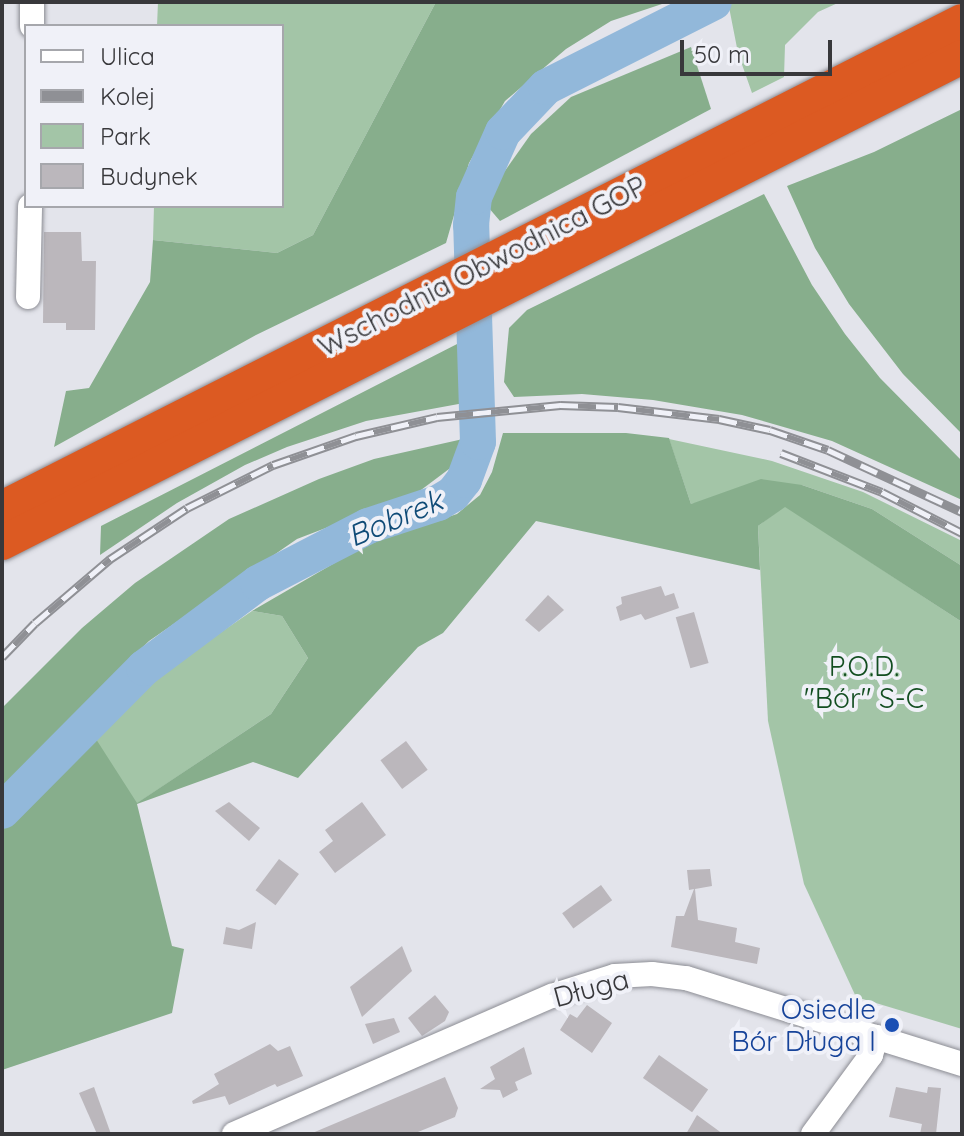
<!DOCTYPE html>
<meta charset="utf-8">
<style>
body{margin:0}
#map{position:relative;width:964px;height:1136px;overflow:hidden;background:#e3e4eb;font-family:Quicksand,sans-serif}
div>[style]{position:absolute}
.green>*{inset:0;background:#a3c5a7}
.forest>*{inset:0;background:#87ae8c}
.river>*{height:36px;margin:-18px;padding:0 18px;transform-origin:18px;border-radius:18px;background:#92b8da}
.building>*{inset:0;background:#bbb7bc;transform-origin:0 0}
.roads{filter:drop-shadow(0 0 2px #8c8d94) drop-shadow(0 0 2px #8c8d94)}
.minor>*{height:24px;margin:-12px;padding:0 12px;transform-origin:12px;border-radius:12px;background:#fff}
.highway>*{height:34px;margin:-17px;padding:0 17px;transform-origin:17px;border-radius:17px;background:#dc5a22}
.rail>*{height:9px;margin-top:-4.5px;transform-origin:0;background:repeating-linear-gradient(90deg,#f0f1f8 0 18px,#8f9095 0 36px);box-sizing:border-box;border-block:2px solid #8f9095}
.dots>*{width:22px;height:22px;translate:-50% -50%;box-sizing:border-box;border:4px solid #f0f1f8;border-radius:50%}
span{translate:-50% -50%;white-space:nowrap;text-align:center;line-height:1.15;-webkit-text-stroke:8px #f0f1f8;paint-order:stroke}
.street-label{font-size:28px;color:#38383b}
.park-label{font-size:28px;color:#134e21}
.transit-label{font-size:28px;color:#164399}
.right{translate:-100% -50%;text-align:right}
.water-label{font-size:30px;color:#104b77;font-style:italic}
.frame{position:absolute;inset:0;border:4px solid #38383b;pointer-events:none}
.legend{position:absolute;left:24px;top:24px;width:260px;height:184px;box-sizing:border-box;background:#f0f1f8;border:2px solid #a6a7ac;margin:0;padding:10px 14px;list-style:none;font-size:24px;color:#38383b}
.legend li{display:flex;align-items:center;gap:16px;height:40px}
.legend b{width:40px;border:2px solid #a6a7ac}
.scale{position:absolute;left:680px;top:40px;width:152px;height:36px;box-sizing:border-box;border:4px solid #38383b;border-top:0;padding-left:10px;font-size:24px;line-height:28px;white-space:nowrap;color:#38383b;-webkit-text-stroke:6px #f0f1f8;paint-order:stroke}
</style>
<div id="map">
<div class="green">
<div style="clip-path:polygon(158px 2px,436px 2px,313px 235px,277px 253px,153px 240px,154px 206px,282px 206px,282px 26px,157px 26px)"></div>
<div style="clip-path:polygon(728px 2px,840px 2px,818px 12px,785px 45px,784px 77px,752px 93px,738px 53px)"></div>
<div style="clip-path:polygon(669px 439px,772px 461px,863px 492px,962px 541px,962px 566px,872px 509px,802px 485px,691px 504px)"></div>
<div style="clip-path:polygon(785px 506px,962px 622px,962px 1029px,856px 997px,804px 884px,768px 721px,758px 526px)"></div>
<div style="clip-path:polygon(252px 611px,282px 616px,308px 658px,271px 714px,136px 804px,94px 738px,153px 679px)"></div>
</div>
<div class="forest">
<div style="clip-path:polygon(436px 2px,668px 2px,611px 21px,566px 49px,505px 101px,469px 163px,446px 243px,256px 335px,54px 447px,66px 391px,89px 388px,150px 282px,153px 240px,277px 253px,313px 235px)"></div>
<div style="clip-path:polygon(691px 47px,711px 109px,500px 221px,488px 207px,497px 182px,531px 134px,571px 97px)"></div>
<div style="clip-path:polygon(962px 109px,962px 434px,903px 374px,849px 304px,815px 248px,787px 186px,874px 152px)"></div>
<div style="clip-path:polygon(764px 194px,812px 285px,845px 334px,880px 378px,962px 461px,962px 500px,832px 441px,742px 415px,653px 400px,582px 394px,514px 397px,504px 382px,509px 328px,527px 310px)"></div>
<div style="clip-path:polygon(461px 342px,464px 403px,366px 421px,287px 447px,245px 465px,177px 503px,100px 555px,101px 526px)"></div>
<div style="clip-path:polygon(503px 433px,626px 433px,669px 438px,691px 504px,761px 479px,802px 485px,872px 509px,962px 566px,962px 622px,785px 507px,758px 526px,760px 570px,536px 521px,443px 633px,418px 647px,298px 778px,253px 762px,137px 804px,172px 946px,184px 949px,172px 1013px,2px 1070px,2px 708px,82px 628px,135px 583px,229px 519px,319px 479px,374px 459px,463px 439px,457px 463px,417px 493px,297px 539px,149px 641px,78px 711px,137px 803px,271px 714px,308px 658px,282px 616px,252px 611px,369px 543px,457px 514px,480px 495px,492px 472px)"></div>
</div>
<div class="river">
<div style="left:2px;top:811px;width:202px;rotate:-45.2deg"></div>
<div style="left:144px;top:668px;width:142px;rotate:-36.7deg"></div>
<div style="left:258px;top:583px;width:124px;rotate:-27.4deg"></div>
<div style="left:368px;top:526px;width:74px;rotate:-18.2deg"></div>
<div style="left:438px;top:503px;width:17px;rotate:-31deg"></div>
<div style="left:453px;top:494px;width:18px;rotate:-52deg"></div>
<div style="left:464px;top:480px;width:40px;rotate:-69.8deg"></div>
<div style="left:478px;top:442px;width:217px;rotate:-91.8deg"></div>
<div style="left:471px;top:225px;width:28px;rotate:-84deg"></div>
<div style="left:474px;top:197px;width:71px;rotate:-66deg"></div>
<div style="left:503px;top:132px;width:62px;rotate:-46.3deg"></div>
<div style="left:546px;top:87px;width:188px;rotate:-26.8deg"></div>
</div>
<div class="building">
<div style="clip-path:polygon(44px 232px,81px 232px,82px 261px,96px 261px,95px 330px,66px 330px,66px 323px,43px 323px)"></div>
<div style="clip-path:polygon(661px 586px,665px 596px,674px 593px,679px 608px,645px 620px,641px 614px,620px 621px,616px 607px,622px 604px,621px 597px)"></div>
<div style="clip-path:polygon(548px 595px,564px 610px,539px 632px,525px 620px)"></div>
<div style="left:694px;top:612px;width:53px;height:19px;rotate:74deg"></div>
<div style="left:406px;top:741px;width:36px;height:32px;rotate:53deg"></div>
<div style="clip-path:polygon(229px 802px,260px 828px,249px 841px,215px 811px)"></div>
<div style="clip-path:polygon(362px 802px,386px 835px,335px 873px,319px 852px,333px 841px,325px 830px)"></div>
<div style="left:279px;top:859px;width:25px;height:39px;rotate:37deg"></div>
<div style="clip-path:polygon(710px 869px,712px 886px,695px 889px,698px 920px,737px 928px,735px 942px,760px 948px,757px 964px,671px 947px,676px 916px,684px 916px,694px 889px,689px 890px,687px 870px)"></div>
<div style="left:601px;top:885px;width:19px;height:48px;rotate:54deg"></div>
<div style="clip-path:polygon(256px 922px,252px 949px,223px 944px,226px 927px,239px 930px)"></div>
<div style="clip-path:polygon(402px 946px,412px 971px,362px 1017px,350px 987px)"></div>
<div style="clip-path:polygon(435px 995px,449px 1012px,445px 1021px,422px 1036px,408px 1018px)"></div>
<div style="clip-path:polygon(587px 1005px,612px 1023px,592px 1053px,560px 1030px,570px 1014px,577px 1018px)"></div>
<div style="clip-path:polygon(394px 1018px,400px 1032px,373px 1044px,365px 1024px)"></div>
<div style="clip-path:polygon(270px 1044px,278px 1051px,290px 1046px,303px 1076px,277px 1087px,275px 1084px,229px 1105px,225px 1096px,193px 1104px,192px 1101px,219px 1084px,214px 1074px)"></div>
<div style="clip-path:polygon(524px 1047px,532px 1074px,515px 1082px,518px 1090px,503px 1098px,500px 1090px,480px 1089px,495px 1079px,490px 1067px)"></div>
<div style="left:659px;top:1055px;width:60px;height:28px;rotate:35deg"></div>
<div style="clip-path:polygon(445px 1077px,458px 1108px,455px 1117px,413px 1134px,310px 1134px)"></div>
<div style="clip-path:polygon(94px 1087px,111px 1134px,97px 1134px,79px 1093px)"></div>
<div style="clip-path:polygon(896px 1087px,927px 1093px,928px 1087px,941px 1088px,936px 1134px,920px 1134px,922px 1124px,889px 1117px)"></div>
<div style="clip-path:polygon(697px 1115px,723px 1134px,686px 1134px)"></div>
</div>
<div class="roads">
<div class="minor">
<div style="left:32px;top:26px;width:24px;rotate:-90deg"></div>
<div style="left:28px;top:297px;width:91px;rotate:-88.7deg"></div>
<div style="left:234px;top:1134px;width:347px;rotate:-23.5deg"></div>
<div style="left:552px;top:996px;width:66px;rotate:-17.6deg"></div>
<div style="left:615px;top:976px;width:37px;rotate:-3deg"></div>
<div style="left:652px;top:974px;width:34px;rotate:7deg"></div>
<div style="left:686px;top:978px;width:289px;rotate:17.3deg"></div>
<div style="left:813px;top:1134px;width:98px;rotate:-53.7deg"></div>
<div style="left:871px;top:1055px;width:19px;rotate:-74deg"></div>
</div>
<div class="highway">
<div style="left:2px;top:508px;width:1076px;rotate:-26.9deg"></div>
<div style="left:2px;top:543px;width:1076px;rotate:-26.85deg"></div>
</div>
</div>
<div class="rail">
<div style="left:781px;top:453px;width:108px;rotate:21.1deg"></div>
<div style="left:882px;top:492px;width:90px;rotate:27.1deg"></div>
<div style="left:2px;top:657px;width:47px;rotate:-45.9deg"></div>
<div style="left:35px;top:623px;width:99px;rotate:-40.5deg"></div>
<div style="left:110px;top:559px;width:92px;rotate:-33.5deg"></div>
<div style="left:187px;top:508px;width:96px;rotate:-26.6deg"></div>
<div style="left:273px;top:465px;width:88px;rotate:-19.3deg"></div>
<div style="left:356px;top:436px;width:83px;rotate:-13.2deg"></div>
<div style="left:437px;top:417px;width:124px;rotate:-5.6deg"></div>
<div style="left:560px;top:405px;width:58px;rotate:2deg"></div>
<div style="left:618px;top:407px;width:102px;rotate:6.8deg"></div>
<div style="left:719px;top:419px;width:52px;rotate:12.2deg"></div>
<div style="left:770px;top:430px;width:61px;rotate:19deg"></div>
<div style="left:828px;top:450px;width:148px;rotate:24.8deg"></div>
</div>
<div class="dots">
<div style="left:892px;top:1025px;background:#1a4fb4"></div>
</div>
<div class="street-label">
<span style="left:482px;top:266px;rotate:-27deg">Wschodnia Obwodnica GOP</span>
<span style="left:591px;top:988px;rotate:-15deg">Długa</span>
</div>
<div class="park-label">
<span style="left:864px;top:682px">P.O.D.<br>"Bór" S-C</span>
</div>
<div class="transit-label">
<span class="right" style="left:876px;top:1025px">Osiedle<br>Bór Długa I</span>
</div>
<div class="water-label">
<span style="left:395px;top:518px;rotate:-23deg">Bobrek</span>
</div>
<div class="frame"></div>
<ul class="legend">
<li><b style="height:10px;background:#fff"></b>Ulica</li>
<li><b style="height:10px;background:#8f9095"></b>Kolej</li>
<li><b style="height:22px;background:#a3c5a7"></b>Park</li>
<li><b style="height:22px;background:#bbb7bc"></b>Budynek</li>
</ul>
<div class="scale">50 m</div>
</div>
